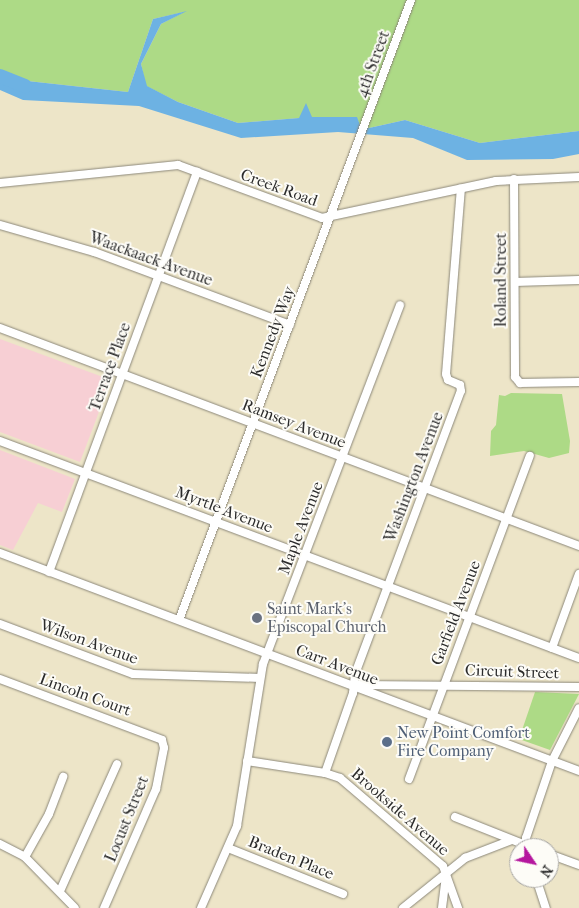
<!DOCTYPE html>
<style>
body{margin:0}
#map{position:relative;width:579px;height:908px;overflow:hidden;background:#ede5c8;font-family:"IM FELL French Canon",serif}
div>[style]{position:absolute}
.built>*{inset:0;background:#f7cfd4}
.green>*{inset:0;background:#adda86}
.water>*{inset:0;background:#6db2e3}
.river>*{height:14px;margin:-7px;padding:0 7px;transform-origin:7px;border-radius:7px;background:#6db2e3}
.roads{filter:drop-shadow(0 0 1px #8c887a) drop-shadow(0 0 1px #8c887a)}
.minor>*{height:8px;margin:-4px;padding:0 4px;transform-origin:4px;border-radius:4px;background:#fff}
.dots>*{width:14px;height:14px;translate:-50% -50%;box-sizing:border-box;border:2px solid #fdfcf7;border-radius:50%}
span{translate:-50% -50%;white-space:nowrap;text-align:center;line-height:1.15;-webkit-text-stroke:4px #fdfcf7;paint-order:stroke}
.street-label{font-size:16px;color:#2b2b2b}
.worship-label{font-size:16px;color:#5b616d}
.left{translate:0 -50%;text-align:left}
.service-label{font-size:16px;color:#4e5e75}
.north{position:absolute;left:509px;top:838px;width:50px;height:50px;box-sizing:border-box;background:#fdfcf7;border:1px solid #a9a8a5;border-radius:50%;rotate:124deg;font-size:14px;font-weight:700;line-height:20px;text-align:center;color:#2b2b2b}
.north::after{content:'';display:block;margin:auto;width:18px;height:22px;background:#b5179e;clip-path:polygon(50% 0,100% 100%,50% 72%,0 100%)}
</style>
<div id="map">
<div class="built">
<div style="clip-path:polygon(0 339px,111px 380px,80px 462px,0 432px)"></div>
<div style="clip-path:polygon(0 450px,75px 479px,62px 512px,38px 503px,13px 550px,0 545px)"></div>
</div>
<div class="green">
<div style="clip-path:polygon(0 0,579px 0,579px 131px,480px 143px,405px 120px,369px 128px,360px 125px,356px 117px,312px 117px,238px 123px,178px 102px,146px 86px,141px 64px,161px 24px,184px 12px,153px 19px,128px 92px,0 78px)"></div>
<div style="clip-path:polygon(511px 393px,562px 394px,570px 441px,569px 453px,549px 458px,524px 451px,490px 456px,491px 431px,496px 425px,499px 395px,505px 396px)"></div>
<div style="clip-path:polygon(535px 692px,579px 694px,550px 750px,519px 739px)"></div>
</div>
<div class="water">
<div style="clip-path:polygon(187px 11px,161px 24px,141px 64px,147px 86px,178px 102px,238px 123px,299px 118px,306px 103px,312px 117px,357px 117px,360px 125px,369px 128px,405px 120px,480px 143px,579px 131px,579px 154px,553px 159px,467px 160px,413px 138px,338px 132px,241px 138px,139px 106px,23px 100px,0 90px,0 78px,128px 92px,153px 19px)"></div>
</div>
<div class="river">
<div style="left:0;top:76px;width:27px;rotate:22deg"></div>
</div>
<div class="roads">
<div class="minor">
<div style="left:514px;top:179px;width:198px;rotate:89.7deg"></div>
<div style="left:515px;top:377px;width:8px;rotate:50deg"></div>
<div style="left:520px;top:383px;width:59px;rotate:-1deg"></div>
<div style="left:0;top:183px;width:179px;rotate:-5.8deg"></div>
<div style="left:178px;top:165px;width:153px;rotate:20.2deg"></div>
<div style="left:322px;top:218px;width:178px;rotate:-12deg"></div>
<div style="left:496px;top:181px;width:83px;rotate:-2.8deg"></div>
<div style="left:0;top:225px;width:98px;rotate:16deg"></div>
<div style="left:94px;top:252px;width:209px;rotate:20.4deg"></div>
<div style="left:515px;top:282px;width:64px;rotate:-1.8deg"></div>
<div style="left:0;top:328px;width:619px;rotate:20.63deg"></div>
<div style="left:0;top:441px;width:618px;rotate:20.55deg"></div>
<div style="left:0;top:553px;width:619px;rotate:20.63deg"></div>
<div style="left:49px;top:572px;width:427px;rotate:-69.7deg"></div>
<div style="left:179px;top:620px;width:662px;rotate:-69.48deg"></div>
<div style="left:0;top:624px;width:142px;rotate:20.6deg"></div>
<div style="left:133px;top:674px;width:127px;rotate:1.8deg"></div>
<div style="left:552px;top:648px;width:79px;rotate:-70deg"></div>
<div style="left:0;top:679px;width:173px;rotate:20.6deg"></div>
<div style="left:162px;top:740px;width:8px;rotate:76deg"></div>
<div style="left:164px;top:748px;width:42px;rotate:101deg"></div>
<div style="left:156px;top:789px;width:130px;rotate:113.6deg"></div>
<div style="left:356px;top:685px;width:223px;rotate:0.5deg"></div>
<div style="left:247px;top:761px;width:79px;rotate:8.7deg"></div>
<div style="left:325px;top:773px;width:16px;rotate:18deg"></div>
<div style="left:340px;top:778px;width:135px;rotate:40.5deg"></div>
<div style="left:443px;top:866px;width:45px;rotate:70.3deg"></div>
<div style="left:325px;top:773px;width:85px;rotate:-70.7deg"></div>
<div style="left:353px;top:693px;width:19px;rotate:-84deg"></div>
<div style="left:355px;top:674px;width:302px;rotate:-69.5deg"></div>
<div style="left:461px;top:391px;width:6px;rotate:-99deg"></div>
<div style="left:460px;top:385px;width:13px;rotate:-157deg"></div>
<div style="left:448px;top:380px;width:6px;rotate:-108deg"></div>
<div style="left:446px;top:374px;width:186px;rotate:-85.4deg"></div>
<div style="left:409px;top:779px;width:345px;rotate:-69.5deg"></div>
<div style="left:455px;top:817px;width:84px;rotate:21.7deg"></div>
<div style="left:0;top:844px;width:28px;rotate:27deg"></div>
<div style="left:25px;top:857px;width:71px;rotate:45.6deg"></div>
<div style="left:228px;top:848px;width:124px;rotate:21.8deg"></div>
<div style="left:526px;top:848px;width:10px;rotate:-90deg"></div>
<div style="left:526px;top:838px;width:81px;rotate:-71.3deg"></div>
<div style="left:552px;top:761px;width:59px;rotate:-63deg"></div>
<div style="left:549px;top:854px;width:32px;rotate:20deg"></div>
<div style="left:25px;top:857px;width:49px;rotate:-60.8deg"></div>
<div style="left:49px;top:814px;width:40px;rotate:-69deg"></div>
<div style="left:536px;top:878px;width:32px;rotate:72deg"></div>
<div style="left:60px;top:891px;width:139px;rotate:-65.8deg"></div>
<div style="left:201px;top:908px;width:90px;rotate:-66.3deg"></div>
<div style="left:237px;top:826px;width:164px;rotate:-80.9deg"></div>
<div style="left:263px;top:664px;width:384px;rotate:-69.1deg"></div>
<div style="left:403px;top:908px;width:80px;rotate:-38.9deg"></div>
<div style="left:465px;top:858px;width:50px;rotate:-21deg"></div>
<div style="left:442px;top:908px;width:33px;rotate:-83deg"></div>
</div>
</div>
<div class="dots">
<div style="left:257px;top:618px;background:#6b7280"></div>
<div style="left:387px;top:742px;background:#5c6f8a"></div>
</div>
<div class="street-label">
<span style="left:373px;top:64px;rotate:-70deg">4th Street</span>
<span style="left:279px;top:188px;rotate:20deg">Creek Road</span>
<span style="left:151px;top:259px;rotate:20deg">Waackaack Avenue</span>
<span style="left:501px;top:280px;rotate:-90deg">Roland Street</span>
<span style="left:273px;top:332px;rotate:-69deg">Kennedy Way</span>
<span style="left:110px;top:367px;rotate:-70deg">Terrace Place</span>
<span style="left:294px;top:424px;rotate:21deg">Ramsey Avenue</span>
<span style="left:414px;top:477px;rotate:-69deg">Washington Avenue</span>
<span style="left:224px;top:510px;rotate:21deg">Myrtle Avenue</span>
<span style="left:301px;top:528px;rotate:-69deg">Maple Avenue</span>
<span style="left:456px;top:613px;rotate:-69deg">Garfield Avenue</span>
<span style="left:89px;top:642px;rotate:20deg">Wilson Avenue</span>
<span style="left:337px;top:665px;rotate:21deg">Carr Avenue</span>
<span style="left:512px;top:672px;rotate:2deg">Circuit Street</span>
<span style="left:85px;top:695px;rotate:20deg">Lincoln Court</span>
<span style="left:400px;top:812px;rotate:41deg">Brookside Avenue</span>
<span style="left:127px;top:819px;rotate:-68deg">Locust Street</span>
<span style="left:291px;top:858px;rotate:22deg">Braden Place</span>
</div>
<div class="worship-label">
<span class="left" style="left:267px;top:618px">Saint Mark's<br>Episcopal Church</span>
</div>
<div class="service-label">
<span class="left" style="left:397px;top:742px">New Point Comfort<br>Fire Company</span>
</div>
<div class="north">N</div>
</div>
